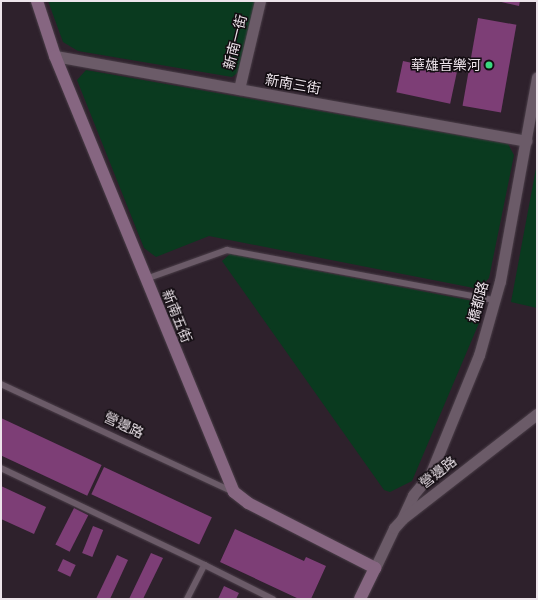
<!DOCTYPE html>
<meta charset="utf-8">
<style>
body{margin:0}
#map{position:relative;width:538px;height:600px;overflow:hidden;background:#2e212c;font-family:"Work Sans","Noto Sans TC",sans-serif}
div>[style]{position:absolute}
.green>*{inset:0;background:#0a3a1f}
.building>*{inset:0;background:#7d3e76;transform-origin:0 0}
.roads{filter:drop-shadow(0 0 1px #4a3e48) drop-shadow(0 0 1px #4a3e48)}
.lane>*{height:5.5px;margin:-2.75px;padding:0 2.75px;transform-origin:2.75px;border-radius:2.75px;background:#6b5b68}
.street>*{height:11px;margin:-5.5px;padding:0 5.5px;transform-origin:5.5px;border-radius:5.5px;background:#6b5b68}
.secondary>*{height:12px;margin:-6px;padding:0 6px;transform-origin:6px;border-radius:6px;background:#866681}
.dots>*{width:11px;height:11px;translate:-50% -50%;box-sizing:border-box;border:2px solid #120c11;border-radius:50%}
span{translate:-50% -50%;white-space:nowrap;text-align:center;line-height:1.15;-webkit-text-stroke:3px #120c11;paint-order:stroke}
.street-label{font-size:14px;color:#ede4eb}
.poi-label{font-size:14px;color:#ede4eb}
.right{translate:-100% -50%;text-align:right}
.frame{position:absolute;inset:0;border:2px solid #ede4eb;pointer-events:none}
</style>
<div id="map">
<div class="green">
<div style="clip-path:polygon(48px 1px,256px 1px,240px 71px,232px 77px,78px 51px,63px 42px)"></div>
<div style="clip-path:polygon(86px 70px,508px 144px,514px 155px,489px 278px,479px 289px,209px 236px,156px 257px,144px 248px,77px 80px)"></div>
<div style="clip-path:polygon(537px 163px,537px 308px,511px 302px)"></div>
<div style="clip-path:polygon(230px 254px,473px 301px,479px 317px,479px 323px,412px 481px,390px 492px,384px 490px,222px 261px)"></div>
</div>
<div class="building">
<div style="clip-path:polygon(497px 1px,520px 1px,519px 6px)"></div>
<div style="left:478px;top:18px;width:39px;height:89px;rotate:10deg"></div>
<div style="left:403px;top:61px;width:55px;height:32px;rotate:12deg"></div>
<div style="left:1px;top:418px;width:111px;height:34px;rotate:25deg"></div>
<div style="left:104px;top:467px;width:119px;height:30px;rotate:25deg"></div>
<div style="clip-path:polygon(1px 486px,46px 507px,34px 534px,1px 519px)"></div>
<div style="left:74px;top:508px;width:16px;height:41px;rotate:27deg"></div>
<div style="left:93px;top:526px;width:11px;height:29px;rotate:22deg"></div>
<div style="clip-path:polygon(235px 529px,304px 561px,306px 557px,326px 566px,311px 599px,299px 599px,220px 562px)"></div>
<div style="clip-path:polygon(151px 553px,163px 558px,143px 599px,129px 599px)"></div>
<div style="clip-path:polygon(117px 555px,128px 560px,110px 599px,96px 599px)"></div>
<div style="left:63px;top:559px;width:14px;height:13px;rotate:25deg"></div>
<div style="clip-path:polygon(224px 586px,239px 593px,236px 599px,218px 599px)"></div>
</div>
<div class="roads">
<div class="lane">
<div style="left:146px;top:279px;width:86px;rotate:-19.7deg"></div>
<div style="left:227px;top:250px;width:272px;rotate:10.6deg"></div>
<div style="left:1px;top:384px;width:254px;rotate:24.9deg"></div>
<div style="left:1px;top:468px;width:226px;rotate:25.4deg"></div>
<div style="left:205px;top:565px;width:38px;rotate:117deg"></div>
<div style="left:205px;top:565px;width:76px;rotate:26.6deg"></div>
</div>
<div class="street">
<div style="left:55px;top:56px;width:479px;rotate:10.2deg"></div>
<div style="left:239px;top:89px;width:90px;rotate:-76.6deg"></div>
<div style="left:402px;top:519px;width:26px;rotate:-65deg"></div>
<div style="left:413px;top:495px;width:26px;rotate:-50deg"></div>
<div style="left:430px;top:475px;width:130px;rotate:-67.8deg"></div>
<div style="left:479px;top:355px;width:77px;rotate:-74.2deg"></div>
<div style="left:500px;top:281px;width:207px;rotate:-79.7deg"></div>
<div style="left:375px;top:568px;width:44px;rotate:-64.6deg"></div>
<div style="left:394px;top:528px;width:12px;rotate:-48deg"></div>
<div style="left:402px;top:519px;width:171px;rotate:-37.9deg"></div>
</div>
<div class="secondary">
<div style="left:37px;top:1px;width:58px;rotate:71.9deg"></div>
<div style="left:55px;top:56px;width:471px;rotate:67.7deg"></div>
<div style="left:234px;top:492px;width:18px;rotate:38deg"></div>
<div style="left:248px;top:503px;width:143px;rotate:27.1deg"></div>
<div style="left:375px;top:568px;width:34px;rotate:116deg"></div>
</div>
</div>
<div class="dots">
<div style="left:489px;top:65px;background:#3ad77f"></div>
</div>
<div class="street-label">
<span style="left:235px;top:42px;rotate:-76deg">新南一街</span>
<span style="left:293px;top:84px;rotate:10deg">新南三街</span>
<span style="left:478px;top:302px;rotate:-75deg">橋都路</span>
<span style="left:177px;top:316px;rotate:68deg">新南五街</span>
<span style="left:124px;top:425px;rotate:25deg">營邊路</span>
<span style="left:438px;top:472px;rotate:-38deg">營邊路</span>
</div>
<div class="poi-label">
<span class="right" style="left:481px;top:65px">華雄音樂河</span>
</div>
<div class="frame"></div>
</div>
